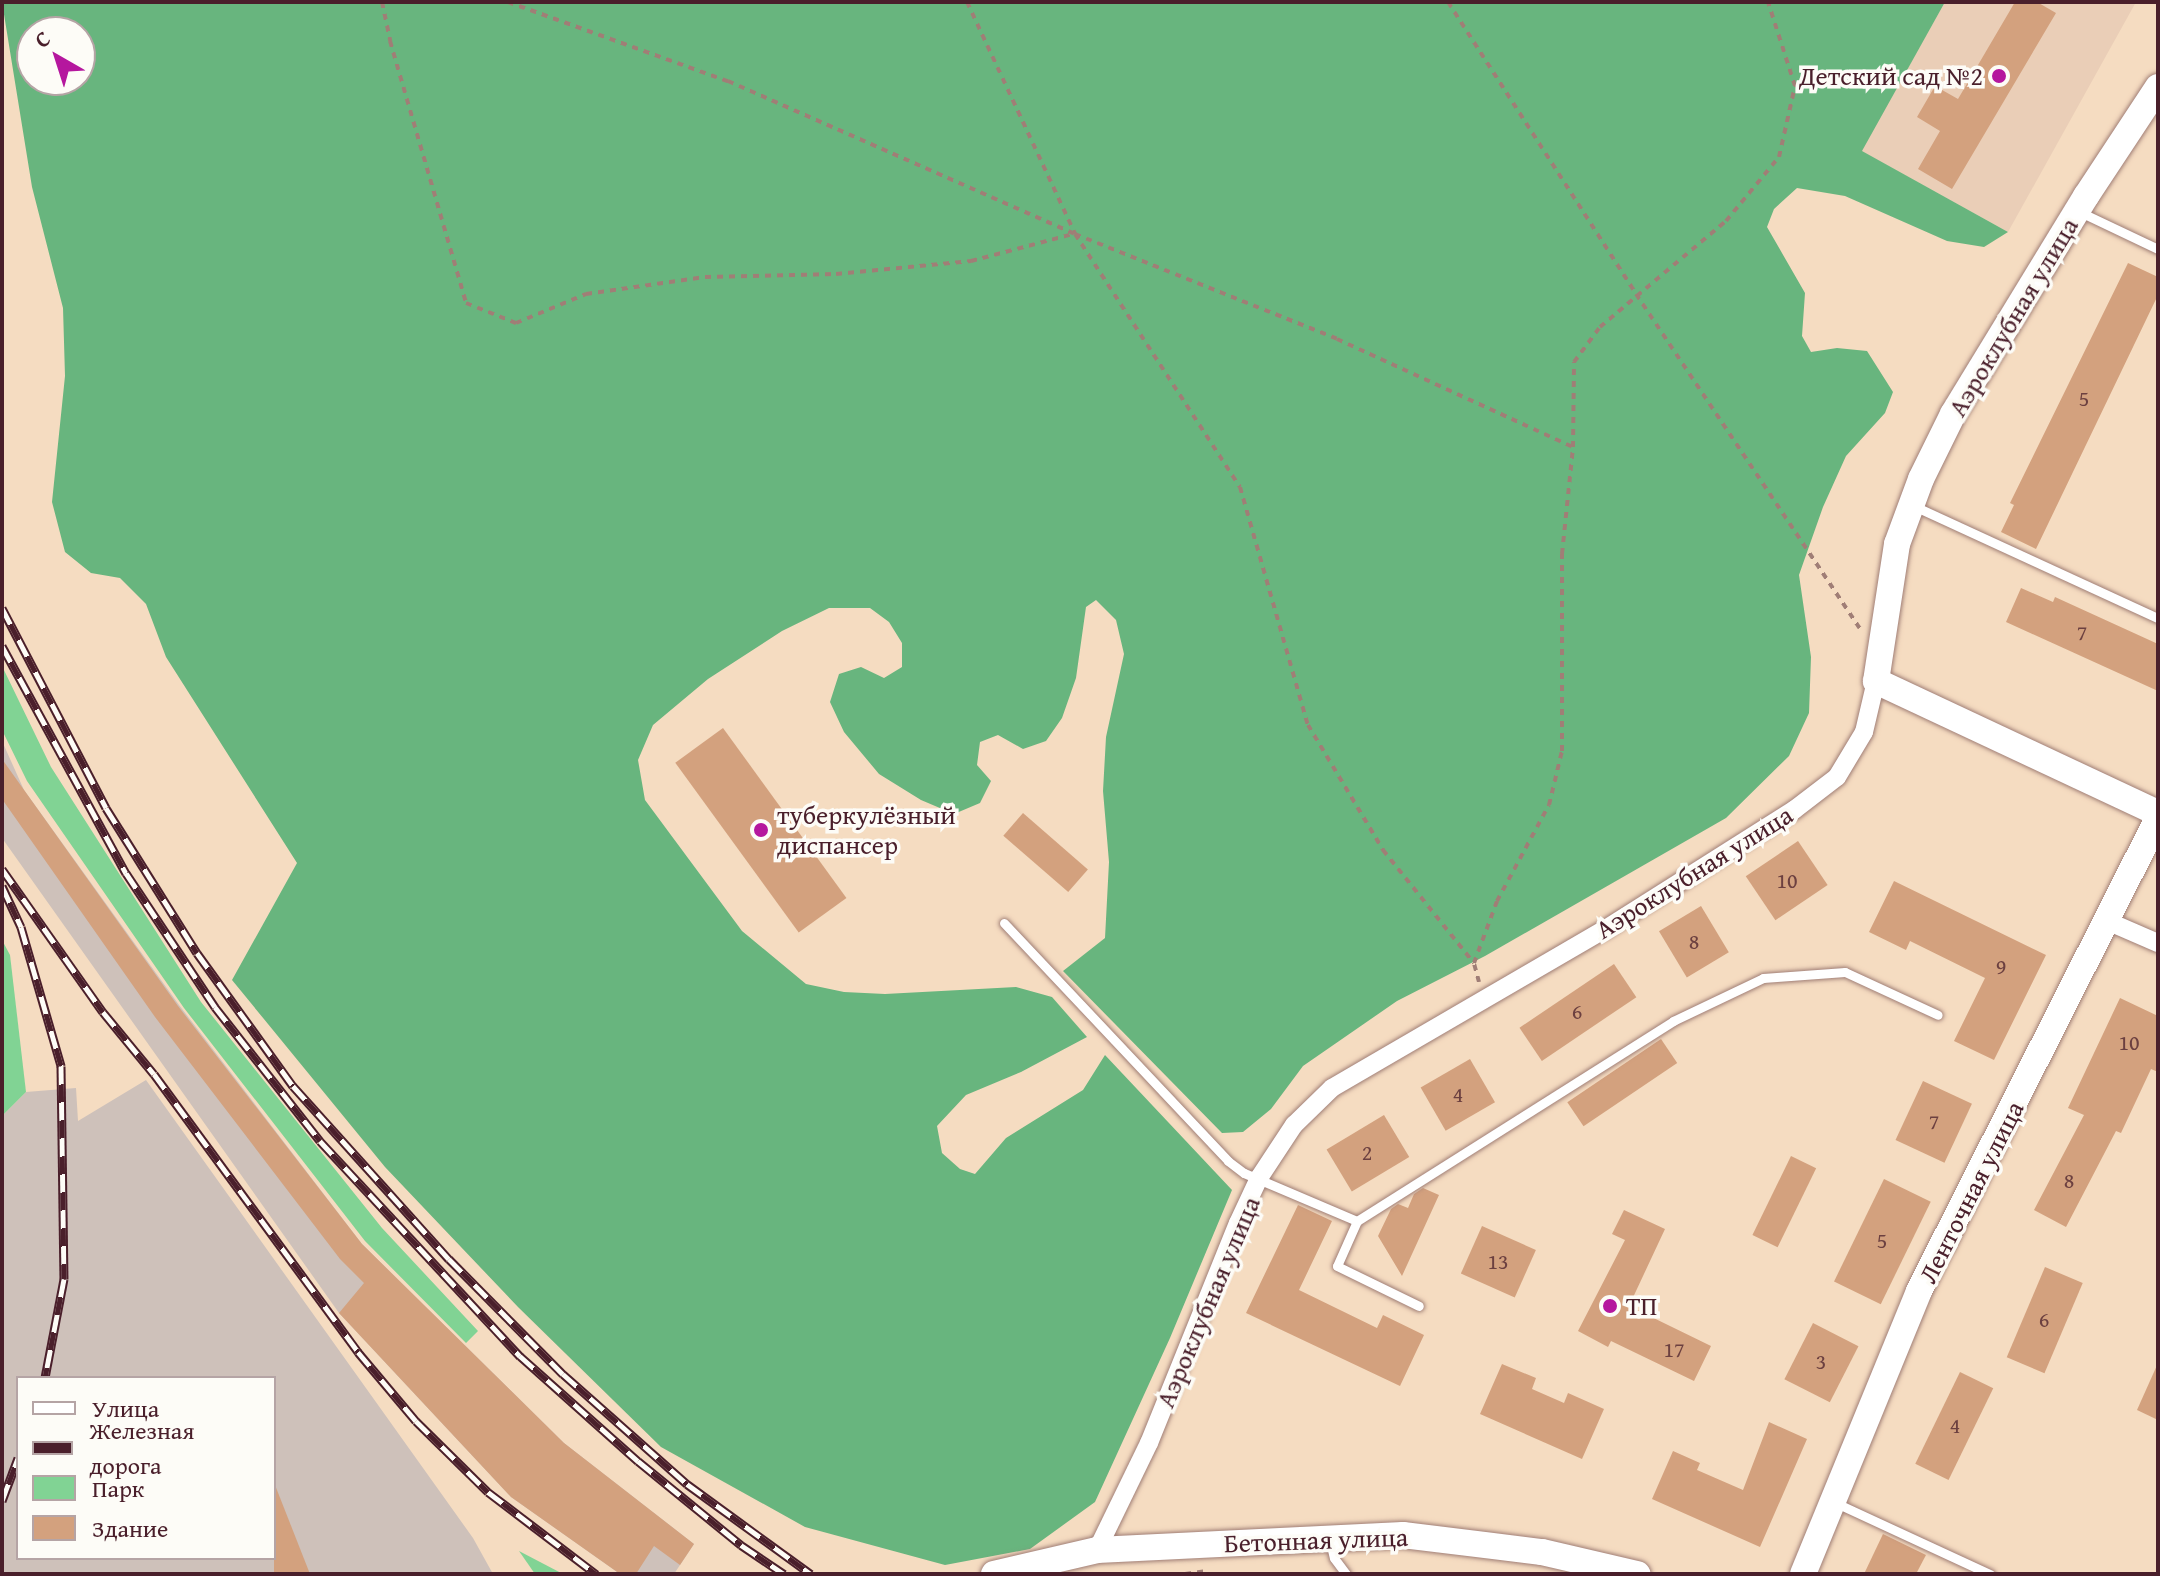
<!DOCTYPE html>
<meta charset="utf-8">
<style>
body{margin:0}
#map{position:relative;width:2160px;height:1576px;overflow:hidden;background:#f5dcc1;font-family:"Gentium Book Plus",serif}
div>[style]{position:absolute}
.built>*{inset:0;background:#eaceb7}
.industrial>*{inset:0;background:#cec1ba}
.green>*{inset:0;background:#81d394}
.forest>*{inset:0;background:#68b57e}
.building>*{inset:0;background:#d3a17e;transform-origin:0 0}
.path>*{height:4px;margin-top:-2px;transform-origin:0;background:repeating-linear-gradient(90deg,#a07e76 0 6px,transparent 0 12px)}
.roads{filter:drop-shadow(0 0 2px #a07e76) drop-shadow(0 0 2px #a07e76)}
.lane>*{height:9px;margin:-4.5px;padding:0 4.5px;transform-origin:4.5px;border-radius:4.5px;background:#fff}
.street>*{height:18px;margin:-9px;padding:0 9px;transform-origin:9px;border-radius:9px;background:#fff}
.secondary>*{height:26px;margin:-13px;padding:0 13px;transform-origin:13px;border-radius:13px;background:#fff}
.rail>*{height:9px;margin-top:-4.5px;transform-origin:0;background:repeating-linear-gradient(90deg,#fdfcf7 0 18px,#4a1f2b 0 36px);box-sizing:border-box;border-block:2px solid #4a1f2b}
.dots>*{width:22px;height:22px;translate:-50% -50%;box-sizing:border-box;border:4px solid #fdfcf7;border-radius:50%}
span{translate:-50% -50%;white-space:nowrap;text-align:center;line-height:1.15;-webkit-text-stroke:7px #fdfcf7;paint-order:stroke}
.number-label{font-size:22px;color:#6c4040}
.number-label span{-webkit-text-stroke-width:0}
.poi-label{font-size:26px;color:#4a1f2b}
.right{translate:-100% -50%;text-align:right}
.left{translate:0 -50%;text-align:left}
.street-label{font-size:26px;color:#4a1f2b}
.frame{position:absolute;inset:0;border:4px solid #4a1f2b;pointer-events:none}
.legend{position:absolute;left:16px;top:1376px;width:260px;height:184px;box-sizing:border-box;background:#fdfcf7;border:2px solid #b5a4a5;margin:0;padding:10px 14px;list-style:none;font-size:24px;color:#4a1f2b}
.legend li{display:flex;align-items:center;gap:16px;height:40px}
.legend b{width:40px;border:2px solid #b5a4a5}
.north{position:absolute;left:16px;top:16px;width:80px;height:80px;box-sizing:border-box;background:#fdfcf7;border:2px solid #b5a4a5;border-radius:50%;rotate:321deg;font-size:22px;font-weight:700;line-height:32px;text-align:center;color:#4a1f2b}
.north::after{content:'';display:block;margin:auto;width:28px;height:36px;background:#b5179e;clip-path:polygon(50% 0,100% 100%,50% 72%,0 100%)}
</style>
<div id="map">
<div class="built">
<div style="clip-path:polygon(1945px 2px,2136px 2px,2008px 232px,1861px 151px)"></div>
</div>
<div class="industrial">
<div style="clip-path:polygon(2px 741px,24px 790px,179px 1005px,362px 1244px,564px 1443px,694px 1544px,674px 1574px,620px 1574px,511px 1497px,339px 1313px,2px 838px)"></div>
<div style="clip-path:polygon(evenodd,146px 1080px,473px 1538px,493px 1574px,2px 1574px,2px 1116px,26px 1092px,76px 1088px,78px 1121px,146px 1080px,18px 1378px,274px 1378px,274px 1558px,18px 1558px,18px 1378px)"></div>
</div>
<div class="green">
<div style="clip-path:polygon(2px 666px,51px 767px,201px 1002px,382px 1228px,478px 1331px,466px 1343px,365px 1241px,184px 1008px,27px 781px,2px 730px)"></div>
<div style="clip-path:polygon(2px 940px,10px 955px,26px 1092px,2px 1116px)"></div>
<div style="clip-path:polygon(519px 1551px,563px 1574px,535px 1574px)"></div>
</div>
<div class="forest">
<div style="clip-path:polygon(evenodd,2px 2px,1945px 2px,1862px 151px,2008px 232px,1984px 247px,1947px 241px,1845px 196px,1797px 188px,1774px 209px,1767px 227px,1805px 293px,1802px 336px,1811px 352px,1837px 348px,1867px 351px,1893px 392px,1885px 413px,1846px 456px,1823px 507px,1799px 575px,1811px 657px,1809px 713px,1789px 756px,1726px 818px,1485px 956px,1397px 1001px,1303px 1066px,1271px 1109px,1243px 1132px,1222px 1133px,1063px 971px,1105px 938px,1109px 862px,1103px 791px,1106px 737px,1124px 654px,1116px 620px,1096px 600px,1086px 607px,1076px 678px,1062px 718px,1046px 741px,1023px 749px,998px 735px,980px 742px,977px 765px,991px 781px,980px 803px,954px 814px,921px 800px,879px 774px,844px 732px,830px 702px,839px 674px,861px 667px,884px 678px,902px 667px,902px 643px,889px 622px,870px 608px,829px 608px,782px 631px,708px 679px,653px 725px,638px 760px,645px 800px,742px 931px,806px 984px,844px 992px,885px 994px,1016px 987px,1052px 997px,1087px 1037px,1021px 1072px,966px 1095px,937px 1126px,942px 1153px,960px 1169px,975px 1174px,1006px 1138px,1083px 1090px,1105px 1055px,1232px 1190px,1170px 1338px,1095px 1502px,1030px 1549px,945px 1565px,805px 1527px,661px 1447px,518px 1307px,385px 1167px,232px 980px,297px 863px,166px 657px,146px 604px,120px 578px,91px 573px,65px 552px,52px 502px,65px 376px,63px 308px,32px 187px,2px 2px,32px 32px,80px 32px,80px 80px,32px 80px,32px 32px)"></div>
</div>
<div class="building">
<div style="clip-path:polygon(2015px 2px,2037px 2px,2056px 13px,1952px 189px,1918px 169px,1940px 131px,1917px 117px,1935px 86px,1958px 99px)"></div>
<div style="clip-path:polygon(2128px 263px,2158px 277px,2158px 295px,2036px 549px,2001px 532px,2014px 505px,2010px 503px)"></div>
<div style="clip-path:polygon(2021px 588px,2053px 602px,2055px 597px,2158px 644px,2158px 691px,2006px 622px)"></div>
<div style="left:723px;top:728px;width:210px;height:59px;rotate:54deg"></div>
<div style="clip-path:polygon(2px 759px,178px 1006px,362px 1244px,564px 1443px,694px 1544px,680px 1565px,654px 1546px,636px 1574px,620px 1574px,511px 1497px,339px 1313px,364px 1283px,340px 1259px,155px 1017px,2px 799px)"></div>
<div style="left:1023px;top:813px;width:86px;height:30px;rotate:41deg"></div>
<div style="left:1798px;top:841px;width:53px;height:63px;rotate:56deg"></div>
<div style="clip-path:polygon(1894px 881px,2046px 955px,1994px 1060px,1954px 1041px,1985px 978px,1910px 941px,1906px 950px,1869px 932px)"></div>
<div style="left:1701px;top:906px;width:54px;height:49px;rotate:59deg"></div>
<div style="left:1614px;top:964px;width:40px;height:114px;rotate:56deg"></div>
<div style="clip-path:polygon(2120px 998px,2158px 1016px,2158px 1072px,2151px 1069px,2121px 1133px,2116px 1131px,2066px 1227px,2034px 1210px,2084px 1115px,2068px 1108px)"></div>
<div style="left:1661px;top:1039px;width:29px;height:113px;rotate:56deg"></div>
<div style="left:1470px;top:1059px;width:50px;height:57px;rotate:60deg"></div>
<div style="left:1923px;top:1081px;width:54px;height:65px;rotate:25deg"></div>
<div style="left:1384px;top:1115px;width:49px;height:67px;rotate:59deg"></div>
<div style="left:1791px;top:1156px;width:28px;height:88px;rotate:26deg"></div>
<div style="left:1884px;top:1179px;width:52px;height:114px;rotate:26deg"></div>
<div style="clip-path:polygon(1423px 1188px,1439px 1195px,1402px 1276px,1378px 1236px,1391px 1209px,1398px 1204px,1408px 1208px,1414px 1194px)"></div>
<div style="clip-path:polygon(1298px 1205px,1332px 1221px,1299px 1290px,1377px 1328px,1383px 1315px,1424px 1335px,1400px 1386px,1246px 1313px)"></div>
<div style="clip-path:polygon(1624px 1210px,1665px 1229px,1629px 1306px,1711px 1346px,1694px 1381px,1611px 1341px,1608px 1347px,1578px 1331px,1625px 1240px,1612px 1234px)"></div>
<div style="left:1482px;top:1226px;width:59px;height:52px;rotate:24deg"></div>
<div style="left:2045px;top:1267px;width:41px;height:98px;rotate:23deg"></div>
<div style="left:1813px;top:1323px;width:51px;height:63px;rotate:27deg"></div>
<div style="clip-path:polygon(2158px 1363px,2158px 1420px,2137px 1410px)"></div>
<div style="clip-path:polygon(1502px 1364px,1536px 1378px,1532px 1389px,1564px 1403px,1568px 1393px,1604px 1409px,1582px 1459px,1480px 1414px)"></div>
<div style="left:1960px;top:1372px;width:37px;height:102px;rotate:26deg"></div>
<div style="clip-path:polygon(1769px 1422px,1807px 1439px,1760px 1547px,1652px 1499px,1673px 1451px,1700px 1463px,1697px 1470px,1743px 1490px)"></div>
<div style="clip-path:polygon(274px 1485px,275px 1485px,310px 1574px,274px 1574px)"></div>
<div style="clip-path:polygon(1883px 1534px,1926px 1555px,1916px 1574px,1864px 1574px)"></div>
</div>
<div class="path">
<div style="left:382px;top:2px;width:40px;rotate:78deg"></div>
<div style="left:390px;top:41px;width:273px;rotate:73.8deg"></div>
<div style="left:466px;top:303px;width:54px;rotate:21.8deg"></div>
<div style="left:516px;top:323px;width:76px;rotate:-22.5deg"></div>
<div style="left:586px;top:294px;width:120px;rotate:-8.1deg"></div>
<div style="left:705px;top:277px;width:131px;rotate:-1.3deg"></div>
<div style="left:836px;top:274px;width:136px;rotate:-5.5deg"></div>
<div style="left:971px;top:261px;width:106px;rotate:-14.8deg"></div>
<div style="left:508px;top:2px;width:234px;rotate:19.8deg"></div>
<div style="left:728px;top:81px;width:379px;rotate:23.8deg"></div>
<div style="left:1075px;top:234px;width:282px;rotate:21.8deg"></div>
<div style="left:1337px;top:339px;width:260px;rotate:24.6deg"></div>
<div style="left:967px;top:2px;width:256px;rotate:65deg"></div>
<div style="left:1075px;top:234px;width:302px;rotate:56.9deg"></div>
<div style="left:1240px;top:487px;width:248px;rotate:74.1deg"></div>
<div style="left:1308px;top:725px;width:146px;rotate:59deg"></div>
<div style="left:1383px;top:850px;width:145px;rotate:51.2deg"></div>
<div style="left:1448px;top:2px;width:347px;rotate:57.2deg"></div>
<div style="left:1636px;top:294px;width:402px;rotate:56.2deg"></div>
<div style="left:1479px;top:982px;width:20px;rotate:-105deg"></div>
<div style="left:1474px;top:963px;width:66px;rotate:-69.6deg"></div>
<div style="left:1497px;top:901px;width:109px;rotate:-61.6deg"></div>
<div style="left:1549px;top:805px;width:56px;rotate:-76.5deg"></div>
<div style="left:1562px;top:751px;width:197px;rotate:-90deg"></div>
<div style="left:1562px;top:554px;width:108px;rotate:-84.1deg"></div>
<div style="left:1573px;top:447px;width:85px;rotate:-89.3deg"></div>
<div style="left:1574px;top:362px;width:44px;rotate:-53.4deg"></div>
<div style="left:1600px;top:327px;width:165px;rotate:-40.1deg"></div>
<div style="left:1726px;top:221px;width:83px;rotate:-50.4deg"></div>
<div style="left:1779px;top:157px;width:73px;rotate:-77.3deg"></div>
<div style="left:1795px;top:86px;width:88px;rotate:-107.8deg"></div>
<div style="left:1185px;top:1574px;width:22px;rotate:-8deg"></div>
</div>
<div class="roads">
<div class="lane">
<div style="left:2080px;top:212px;width:86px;rotate:25.4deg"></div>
<div style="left:1914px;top:506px;width:268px;rotate:24.7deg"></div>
<div style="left:1004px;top:923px;width:327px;rotate:46.7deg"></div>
<div style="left:1228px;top:1161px;width:20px;rotate:37deg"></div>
<div style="left:1244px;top:1173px;width:123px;rotate:23deg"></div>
<div style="left:1357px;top:1221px;width:49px;rotate:114deg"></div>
<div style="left:1337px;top:1266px;width:91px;rotate:26deg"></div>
<div style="left:1357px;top:1221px;width:374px;rotate:-32.3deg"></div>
<div style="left:1673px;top:1021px;width:100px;rotate:-25.5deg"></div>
<div style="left:1763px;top:978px;width:82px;rotate:-4.2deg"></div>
<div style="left:1845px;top:972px;width:102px;rotate:24.8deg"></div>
<div style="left:1836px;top:1503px;width:170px;rotate:24.8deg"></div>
<div style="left:1330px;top:1541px;width:17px;rotate:77deg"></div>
<div style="left:1334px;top:1558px;width:20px;rotate:53deg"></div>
</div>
<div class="street">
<div style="left:2105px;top:920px;width:58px;rotate:23.5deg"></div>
<div style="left:1097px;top:1550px;width:119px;rotate:-64.1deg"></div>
<div style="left:1149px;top:1443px;width:237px;rotate:-68deg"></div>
<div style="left:1238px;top:1223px;width:50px;rotate:-65deg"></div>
<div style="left:1259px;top:1178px;width:64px;rotate:-56.6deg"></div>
<div style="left:1294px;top:1125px;width:53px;rotate:-44.2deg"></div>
<div style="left:1332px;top:1088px;width:315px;rotate:-30.2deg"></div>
<div style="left:1604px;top:930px;width:225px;rotate:-32.3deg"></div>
<div style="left:1794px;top:810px;width:54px;rotate:-37.5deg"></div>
<div style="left:1837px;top:777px;width:52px;rotate:-59deg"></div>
<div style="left:1864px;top:732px;width:52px;rotate:-76.8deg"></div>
</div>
<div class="secondary">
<div style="left:2158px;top:87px;width:131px;rotate:123.4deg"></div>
<div style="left:2086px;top:196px;width:255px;rotate:121.4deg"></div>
<div style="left:1953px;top:414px;width:72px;rotate:116.2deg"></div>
<div style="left:1921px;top:479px;width:69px;rotate:110.3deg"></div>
<div style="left:1897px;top:544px;width:139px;rotate:98.7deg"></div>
<div style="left:1876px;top:681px;width:311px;rotate:25.1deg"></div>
<div style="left:994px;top:1574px;width:106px;rotate:-13.1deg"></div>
<div style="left:1097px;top:1550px;width:306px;rotate:-2.8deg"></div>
<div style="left:1403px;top:1535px;width:140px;rotate:7deg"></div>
<div style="left:1542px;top:1552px;width:98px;rotate:13deg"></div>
<div style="left:1803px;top:1574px;width:306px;rotate:-67.7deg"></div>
<div style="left:1919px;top:1291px;width:530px;rotate:-63.19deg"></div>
</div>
</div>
<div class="rail">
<div style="left:2px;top:608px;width:225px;rotate:62.5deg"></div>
<div style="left:106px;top:808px;width:171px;rotate:57.9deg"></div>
<div style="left:197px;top:953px;width:164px;rotate:54.2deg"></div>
<div style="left:293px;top:1086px;width:233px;rotate:48deg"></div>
<div style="left:449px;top:1259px;width:162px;rotate:45.3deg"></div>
<div style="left:563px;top:1374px;width:166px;rotate:41.6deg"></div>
<div style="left:687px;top:1484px;width:153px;rotate:36deg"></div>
<div style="left:2px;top:646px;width:259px;rotate:61.4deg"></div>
<div style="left:126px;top:873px;width:161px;rotate:56.4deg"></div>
<div style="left:215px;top:1007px;width:170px;rotate:51.9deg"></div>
<div style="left:320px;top:1141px;width:294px;rotate:47.1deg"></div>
<div style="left:520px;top:1356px;width:158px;rotate:41.7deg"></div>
<div style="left:638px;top:1461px;width:133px;rotate:39.2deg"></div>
<div style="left:741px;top:1545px;width:52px;rotate:34deg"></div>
<div style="left:2px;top:869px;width:175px;rotate:54.8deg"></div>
<div style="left:103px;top:1012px;width:80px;rotate:50.6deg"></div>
<div style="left:154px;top:1074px;width:345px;rotate:53.7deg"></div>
<div style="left:358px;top:1352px;width:90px;rotate:50deg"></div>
<div style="left:416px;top:1421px;width:101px;rotate:44.6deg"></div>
<div style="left:488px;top:1492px;width:136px;rotate:37.2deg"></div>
<div style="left:2px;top:886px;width:45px;rotate:65.1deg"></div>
<div style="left:21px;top:927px;width:145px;rotate:73.9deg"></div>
<div style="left:61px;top:1066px;width:213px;rotate:89.2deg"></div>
<div style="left:64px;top:1279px;width:101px;rotate:100.9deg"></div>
<div style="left:2px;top:1501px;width:46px;rotate:-69.6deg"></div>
</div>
<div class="dots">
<div style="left:1999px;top:76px;background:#b5179e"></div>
<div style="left:761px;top:830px;background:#b5179e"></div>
<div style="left:1610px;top:1306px;background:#b5179e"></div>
</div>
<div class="number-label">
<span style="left:2084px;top:399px">5</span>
<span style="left:2082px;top:633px">7</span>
<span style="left:1787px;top:881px">10</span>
<span style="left:1694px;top:942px">8</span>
<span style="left:2001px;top:967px">9</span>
<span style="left:1577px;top:1012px">6</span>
<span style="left:2129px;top:1043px">10</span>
<span style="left:1458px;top:1095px">4</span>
<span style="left:1934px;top:1122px">7</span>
<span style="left:1367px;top:1153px">2</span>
<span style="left:2069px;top:1181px">8</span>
<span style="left:1882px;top:1241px">5</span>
<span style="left:1498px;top:1262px">13</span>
<span style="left:2044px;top:1320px">6</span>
<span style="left:1674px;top:1350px">17</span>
<span style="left:1821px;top:1362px">3</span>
<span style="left:1955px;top:1426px">4</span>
</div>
<div class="poi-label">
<span class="right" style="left:1983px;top:76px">Детский сад №2</span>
<span class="left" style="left:777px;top:830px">туберкулёзный<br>диспансер</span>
<span class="left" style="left:1626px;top:1306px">ТП</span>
</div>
<div class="street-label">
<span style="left:2013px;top:317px;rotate:-59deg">Аэроклубная улица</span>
<span style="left:1694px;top:872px;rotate:-32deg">Аэроклубная улица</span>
<span style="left:1971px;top:1192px;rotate:-63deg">Ленточная улица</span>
<span style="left:1208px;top:1302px;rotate:-67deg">Аэроклубная улица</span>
<span style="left:1316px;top:1540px;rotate:-2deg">Бетонная улица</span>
</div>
<div class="frame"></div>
<ul class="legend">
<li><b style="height:10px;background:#fff"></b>Улица</li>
<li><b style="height:10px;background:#4a1f2b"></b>Железная дорога</li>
<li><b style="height:22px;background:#81d394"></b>Парк</li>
<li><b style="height:22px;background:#d3a17e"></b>Здание</li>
</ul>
<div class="north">С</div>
</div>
